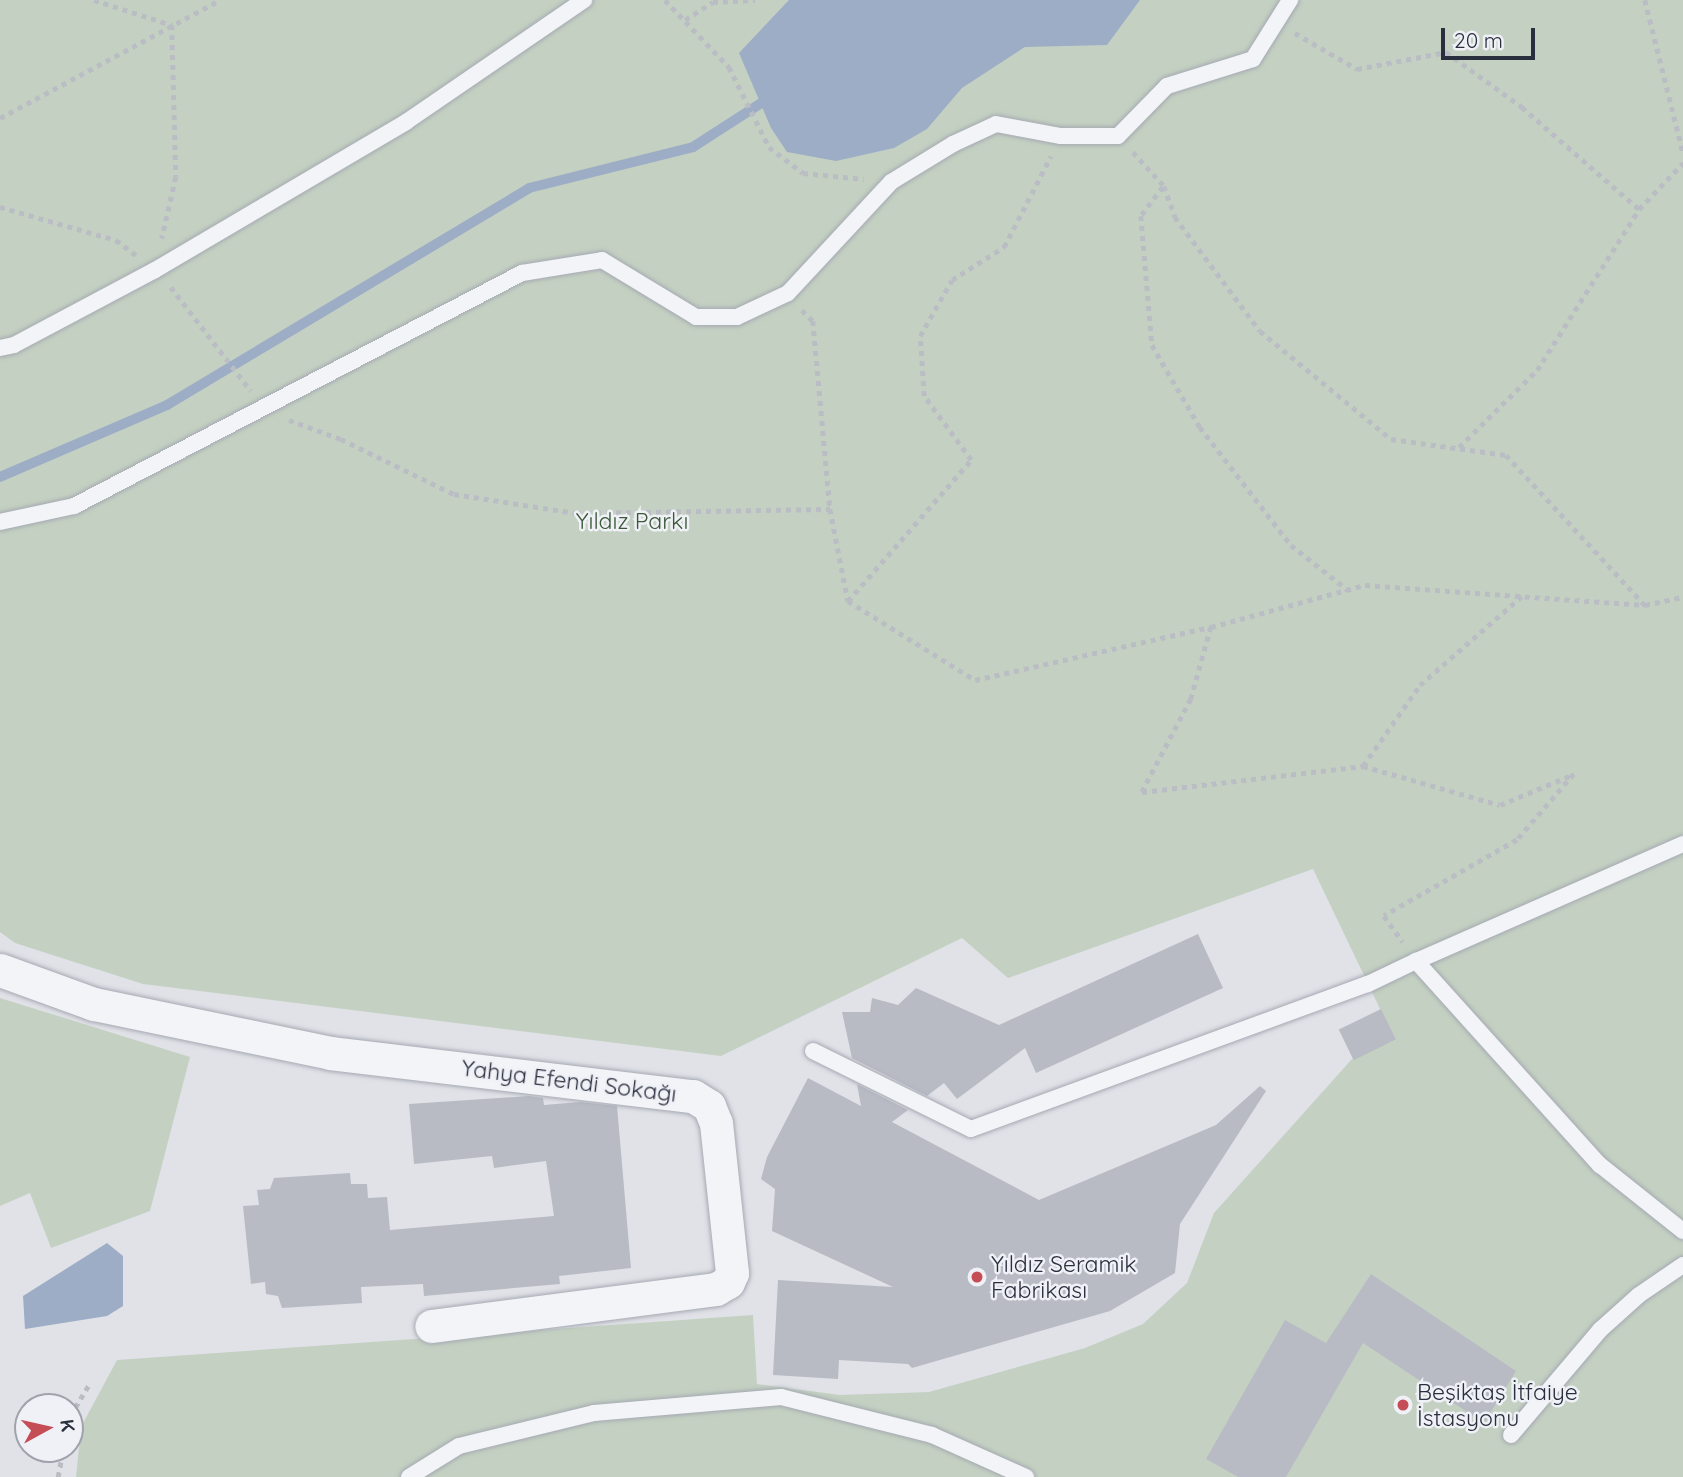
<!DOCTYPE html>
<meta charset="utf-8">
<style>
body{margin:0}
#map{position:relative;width:1683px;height:1477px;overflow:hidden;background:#e0e2e8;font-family:Quicksand,sans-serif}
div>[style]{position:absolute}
.green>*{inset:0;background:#c4d1c2}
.water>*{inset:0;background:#9dadc6}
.stream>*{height:10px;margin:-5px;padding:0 5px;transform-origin:5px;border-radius:5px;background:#9dadc6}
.building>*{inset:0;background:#b8bbc4;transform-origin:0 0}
.path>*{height:4.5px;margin-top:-2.25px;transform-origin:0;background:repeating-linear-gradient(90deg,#babdc3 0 5px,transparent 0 10px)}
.roads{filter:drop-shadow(0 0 2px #a6a9b2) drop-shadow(0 0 2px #a6a9b2)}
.lane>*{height:16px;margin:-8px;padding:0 8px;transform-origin:8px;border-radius:8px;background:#f2f4f7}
.street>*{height:33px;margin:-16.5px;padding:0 16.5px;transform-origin:16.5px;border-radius:16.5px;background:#f2f4f7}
.dots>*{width:19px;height:19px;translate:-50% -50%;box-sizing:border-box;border:4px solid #eff1f6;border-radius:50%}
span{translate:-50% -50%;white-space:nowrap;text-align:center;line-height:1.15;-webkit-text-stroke:5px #eff1f6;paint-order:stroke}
.park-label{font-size:23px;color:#3b5938}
.street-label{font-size:23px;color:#2a2f3e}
.poi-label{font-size:23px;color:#2a2f3e}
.left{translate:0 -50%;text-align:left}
.north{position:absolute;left:14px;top:1393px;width:70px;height:70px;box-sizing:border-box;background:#eff1f6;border:2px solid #a0a3ac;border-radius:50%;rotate:82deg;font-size:19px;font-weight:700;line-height:28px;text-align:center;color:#2a2f3e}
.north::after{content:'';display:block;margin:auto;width:24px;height:32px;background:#c54d55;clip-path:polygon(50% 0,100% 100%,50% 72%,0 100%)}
.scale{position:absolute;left:1441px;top:28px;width:94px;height:32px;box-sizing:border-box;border:4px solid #2a2f3e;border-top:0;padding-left:9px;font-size:21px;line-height:24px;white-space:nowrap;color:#2a2f3e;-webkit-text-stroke:5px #eff1f6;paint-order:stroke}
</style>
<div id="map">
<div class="green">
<div style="clip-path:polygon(0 0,1683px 0,1683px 1477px,76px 1477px,81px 1427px,117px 1360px,753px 1315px,757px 1384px,840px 1395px,929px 1392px,1085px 1348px,1143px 1324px,1187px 1283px,1214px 1213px,1352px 1059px,1395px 1040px,1313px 869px,1008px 978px,962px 938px,721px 1056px,143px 984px,15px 943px,0 932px)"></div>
<div style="clip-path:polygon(0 998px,190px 1057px,150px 1211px,51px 1248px,30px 1193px,0 1206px)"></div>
</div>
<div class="water">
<div style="clip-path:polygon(789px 0,1140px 0,1107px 45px,1025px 47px,962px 88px,927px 129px,894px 148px,836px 161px,787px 152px,771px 128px,739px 53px)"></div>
<div style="clip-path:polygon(107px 1243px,123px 1256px,123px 1306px,107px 1316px,25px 1329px,23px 1296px)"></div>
</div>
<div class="stream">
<div style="left:0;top:477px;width:182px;rotate:-23.3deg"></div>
<div style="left:167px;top:405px;width:422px;rotate:-30.9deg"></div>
<div style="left:529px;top:188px;width:169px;rotate:-14deg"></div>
<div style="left:693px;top:147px;width:90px;rotate:-32.8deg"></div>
</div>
<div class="building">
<div style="clip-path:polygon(1198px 934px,1223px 988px,1036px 1073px,1025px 1048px,957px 1099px,944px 1083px,927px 1096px,852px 1058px,842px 1012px,870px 1012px,872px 998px,898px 1005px,916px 988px,999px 1025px)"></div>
<div style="left:1381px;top:1009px;width:34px;height:47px;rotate:64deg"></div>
<div style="clip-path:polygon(808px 1078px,861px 1106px,857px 1084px,908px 1110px,892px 1122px,1039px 1200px,1216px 1125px,1260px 1086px,1266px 1091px,1180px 1224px,1175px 1273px,1110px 1311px,912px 1368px,908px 1364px,839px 1360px,838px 1379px,773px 1375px,778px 1280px,893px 1287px,772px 1231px,775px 1189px,761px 1179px,767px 1157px)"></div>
<div style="clip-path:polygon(529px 1096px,543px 1098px,544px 1105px,580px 1102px,617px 1106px,631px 1268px,559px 1276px,560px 1284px,424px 1296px,423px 1284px,361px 1287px,362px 1303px,282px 1308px,278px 1296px,266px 1294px,265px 1282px,251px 1284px,243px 1206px,259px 1205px,257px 1190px,270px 1189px,274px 1178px,350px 1173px,351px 1184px,367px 1184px,368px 1198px,387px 1197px,390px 1230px,554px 1216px,546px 1161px,494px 1168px,492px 1156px,414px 1164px,409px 1104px)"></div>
<div style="clip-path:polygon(1371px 1274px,1516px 1371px,1484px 1423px,1363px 1343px,1286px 1477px,1238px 1477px,1206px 1459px,1285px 1320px,1326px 1343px)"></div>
</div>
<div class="path">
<div style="left:94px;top:0;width:82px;rotate:17.8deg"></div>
<div style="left:172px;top:25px;width:152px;rotate:88.5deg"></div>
<div style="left:176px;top:177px;width:63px;rotate:102.9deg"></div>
<div style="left:665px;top:0;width:93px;rotate:46.3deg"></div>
<div style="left:729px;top:67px;width:89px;rotate:63.4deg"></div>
<div style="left:769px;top:147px;width:43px;rotate:37.4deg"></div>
<div style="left:803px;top:173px;width:61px;rotate:5.6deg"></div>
<div style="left:1645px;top:0;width:157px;rotate:76deg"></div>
<div style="left:685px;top:20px;width:33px;rotate:-33deg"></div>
<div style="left:713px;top:2px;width:42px;rotate:-2.7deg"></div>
<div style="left:1295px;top:33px;width:72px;rotate:30.1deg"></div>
<div style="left:1357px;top:69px;width:91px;rotate:-10.8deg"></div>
<div style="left:1446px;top:52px;width:94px;rotate:35.9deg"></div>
<div style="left:1522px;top:107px;width:155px;rotate:41.1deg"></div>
<div style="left:0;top:118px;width:250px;rotate:-28.2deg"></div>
<div style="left:1133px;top:152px;width:46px;rotate:47.6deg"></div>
<div style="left:1164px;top:186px;width:33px;rotate:70deg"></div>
<div style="left:1175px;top:217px;width:142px;rotate:53.3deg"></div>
<div style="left:1260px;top:331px;width:170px;rotate:39.5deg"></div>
<div style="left:1391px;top:439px;width:116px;rotate:7.9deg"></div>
<div style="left:1506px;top:455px;width:205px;rotate:47.2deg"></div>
<div style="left:1163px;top:187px;width:36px;rotate:127deg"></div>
<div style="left:1141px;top:216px;width:129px;rotate:85.1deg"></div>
<div style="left:1152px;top:345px;width:95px;rotate:59.7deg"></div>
<div style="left:1200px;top:427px;width:149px;rotate:52.4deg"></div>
<div style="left:1291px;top:545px;width:73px;rotate:38.3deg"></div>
<div style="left:0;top:207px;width:121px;rotate:15.9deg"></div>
<div style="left:116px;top:240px;width:25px;rotate:37deg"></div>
<div style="left:171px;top:287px;width:131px;rotate:52.4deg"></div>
<div style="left:802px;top:310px;width:16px;rotate:45deg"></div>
<div style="left:813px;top:321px;width:189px;rotate:84.8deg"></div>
<div style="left:830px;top:509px;width:94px;rotate:78.9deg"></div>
<div style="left:848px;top:601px;width:150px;rotate:31.9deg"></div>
<div style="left:975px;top:680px;width:242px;rotate:-12.7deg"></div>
<div style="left:1211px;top:627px;width:160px;rotate:-15.3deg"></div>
<div style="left:1365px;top:585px;width:281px;rotate:4.1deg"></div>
<div style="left:1645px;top:605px;width:39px;rotate:-12deg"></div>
<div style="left:289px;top:420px;width:55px;rotate:20.1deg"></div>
<div style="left:341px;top:439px;width:126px;rotate:26deg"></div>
<div style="left:454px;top:494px;width:123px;rotate:8.9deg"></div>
<div style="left:576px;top:513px;width:254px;rotate:-0.9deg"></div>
<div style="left:1459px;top:447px;width:110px;rotate:-44.6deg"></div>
<div style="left:1537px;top:370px;width:191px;rotate:-57.6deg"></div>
<div style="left:1639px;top:209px;width:64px;rotate:-46.3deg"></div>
<div style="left:848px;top:601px;width:187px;rotate:-48.9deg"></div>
<div style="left:971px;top:460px;width:79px;rotate:-126.3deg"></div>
<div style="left:924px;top:396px;width:60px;rotate:-93.8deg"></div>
<div style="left:920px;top:336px;width:64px;rotate:-60.3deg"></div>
<div style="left:952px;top:280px;width:62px;rotate:-32.4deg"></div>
<div style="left:1004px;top:247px;width:102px;rotate:-62.7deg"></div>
<div style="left:1211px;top:627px;width:75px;rotate:105.5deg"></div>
<div style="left:1191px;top:699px;width:105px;rotate:117.8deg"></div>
<div style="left:1142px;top:792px;width:223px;rotate:-6.7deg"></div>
<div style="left:1363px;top:766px;width:142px;rotate:15.9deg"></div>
<div style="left:1500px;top:805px;width:80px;rotate:-22.7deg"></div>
<div style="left:1574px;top:774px;width:87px;rotate:130.8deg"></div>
<div style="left:1517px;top:840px;width:153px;rotate:150.3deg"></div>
<div style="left:1384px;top:916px;width:32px;rotate:54deg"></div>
<div style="left:1363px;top:766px;width:99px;rotate:-54.9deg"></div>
<div style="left:1420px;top:685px;width:135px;rotate:-41.1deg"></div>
<div style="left:70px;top:1416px;width:37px;rotate:-59deg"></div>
<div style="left:58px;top:1477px;width:28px;rotate:-80deg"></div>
</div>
<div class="roads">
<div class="lane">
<div style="left:0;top:348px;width:14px;rotate:-12deg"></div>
<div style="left:14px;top:345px;width:160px;rotate:-28deg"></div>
<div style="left:155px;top:270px;width:291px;rotate:-30.5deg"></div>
<div style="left:406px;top:122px;width:216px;rotate:-34.4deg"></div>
<div style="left:0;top:522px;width:76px;rotate:-12.2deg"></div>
<div style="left:74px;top:506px;width:505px;rotate:-27.48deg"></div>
<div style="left:522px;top:273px;width:81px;rotate:-9.2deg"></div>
<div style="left:602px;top:260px;width:110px;rotate:31.2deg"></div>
<div style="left:696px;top:317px;width:41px"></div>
<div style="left:737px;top:317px;width:56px;rotate:-25.2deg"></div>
<div style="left:788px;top:293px;width:151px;rotate:-47.1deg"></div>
<div style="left:891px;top:182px;width:73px;rotate:-31.5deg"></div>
<div style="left:953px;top:144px;width:47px;rotate:-24.9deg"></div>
<div style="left:996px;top:124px;width:66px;rotate:10.5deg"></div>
<div style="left:1061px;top:136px;width:57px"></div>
<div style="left:1118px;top:136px;width:70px;rotate:-45.6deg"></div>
<div style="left:1167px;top:86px;width:90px;rotate:-17.4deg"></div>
<div style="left:1253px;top:59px;width:70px;rotate:-57.9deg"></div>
<div style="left:1683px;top:844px;width:292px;rotate:156.3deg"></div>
<div style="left:1416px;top:961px;width:275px;rotate:48deg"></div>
<div style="left:1600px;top:1165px;width:106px;rotate:38.5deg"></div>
<div style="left:813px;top:1051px;width:176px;rotate:26.3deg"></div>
<div style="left:971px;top:1129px;width:423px;rotate:-20.1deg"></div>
<div style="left:1368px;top:984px;width:53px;rotate:-25.6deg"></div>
<div style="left:1511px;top:1435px;width:138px;rotate:-49.7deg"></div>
<div style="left:1600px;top:1330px;width:52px;rotate:-41.9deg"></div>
<div style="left:1639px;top:1295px;width:53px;rotate:-34.3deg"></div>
<div style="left:409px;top:1477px;width:59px;rotate:-31.8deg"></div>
<div style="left:459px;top:1446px;width:139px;rotate:-13.7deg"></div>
<div style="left:594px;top:1413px;width:188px;rotate:-4.9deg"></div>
<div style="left:781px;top:1397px;width:156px;rotate:14.1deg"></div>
<div style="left:932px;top:1435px;width:103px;rotate:24.1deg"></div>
</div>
<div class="street">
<div style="left:0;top:970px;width:100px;rotate:19.9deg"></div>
<div style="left:94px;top:1004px;width:241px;rotate:11.7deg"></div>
<div style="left:330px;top:1053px;width:366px;rotate:6.8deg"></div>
<div style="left:693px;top:1096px;width:19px;rotate:32deg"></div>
<div style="left:709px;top:1106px;width:18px;rotate:68deg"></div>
<div style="left:716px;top:1123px;width:151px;rotate:83.9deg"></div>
<div style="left:732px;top:1273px;width:10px;rotate:114deg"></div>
<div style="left:728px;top:1282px;width:14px;rotate:150deg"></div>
<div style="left:716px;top:1289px;width:287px;rotate:172.6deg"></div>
</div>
</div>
<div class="dots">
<div style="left:977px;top:1277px;background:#c54d55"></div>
<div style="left:1403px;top:1405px;background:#c54d55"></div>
</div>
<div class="park-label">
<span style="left:632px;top:521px">Yıldız Parkı</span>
</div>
<div class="street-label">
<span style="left:569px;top:1081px;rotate:7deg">Yahya Efendi Sokağı</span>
</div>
<div class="poi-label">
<span class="left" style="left:991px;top:1277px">Yıldız Seramik<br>Fabrikası</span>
<span class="left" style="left:1417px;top:1405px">Beşiktaş İtfaiye<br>İstasyonu</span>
</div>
<div class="north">K</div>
<div class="scale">20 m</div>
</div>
